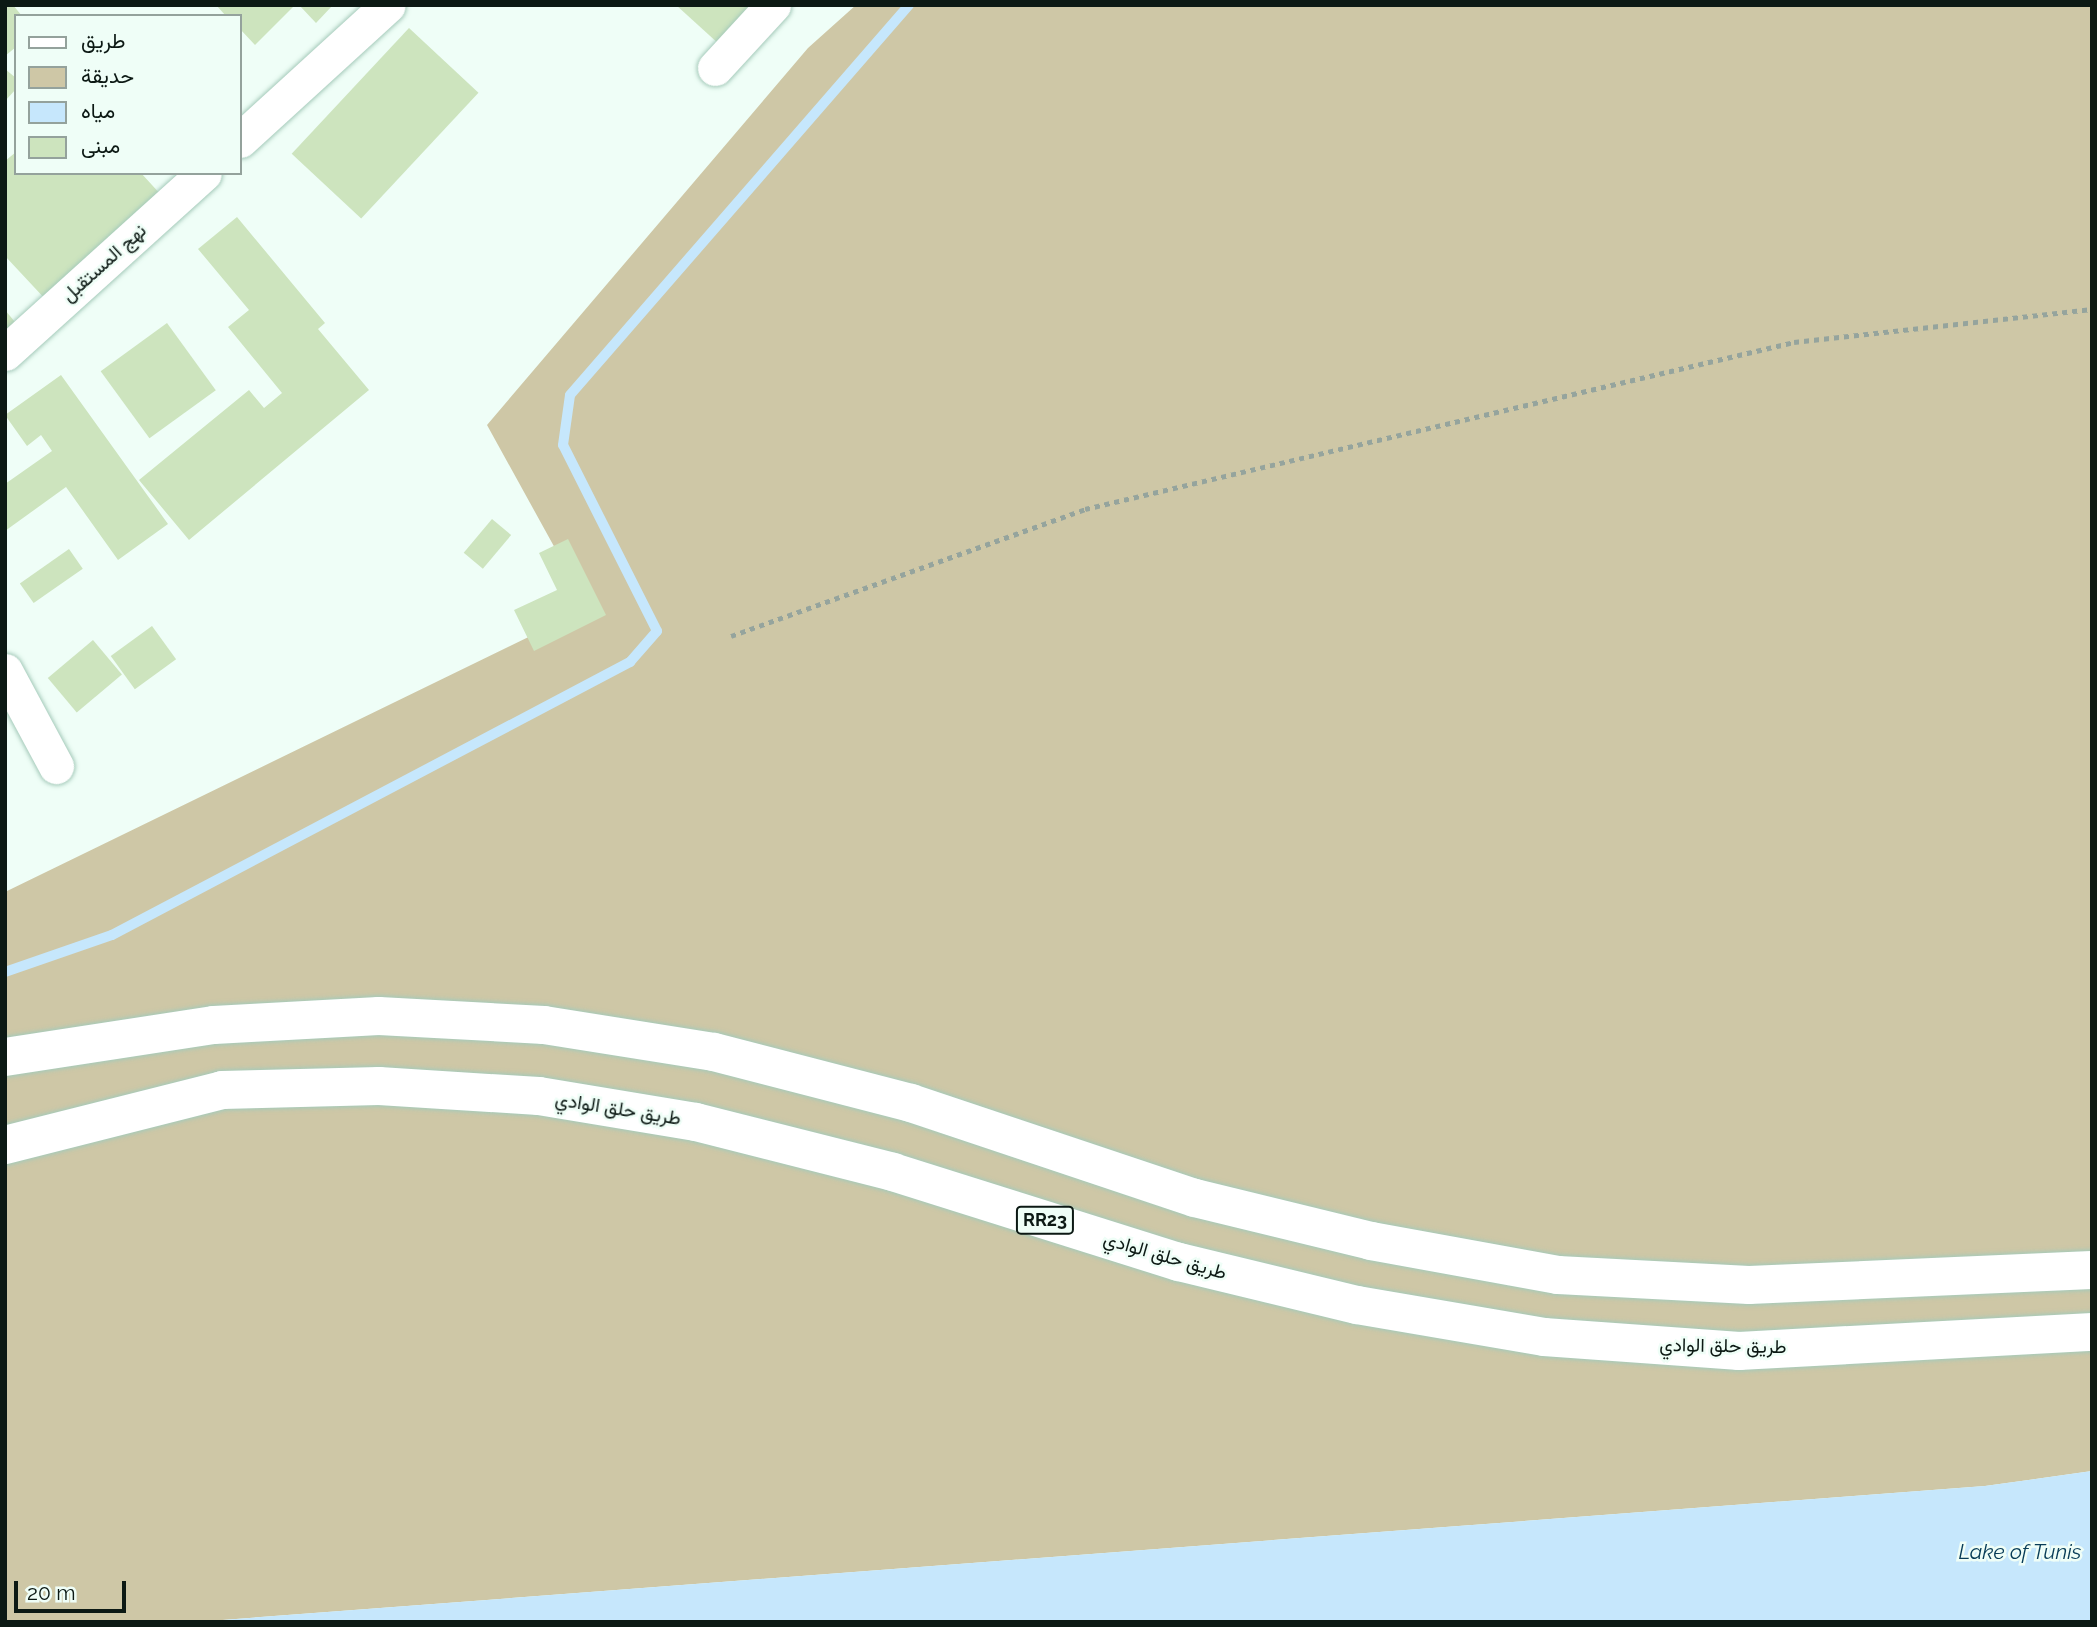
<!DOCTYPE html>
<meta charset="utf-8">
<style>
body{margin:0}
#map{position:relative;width:2097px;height:1627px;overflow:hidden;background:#effef7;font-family:Raleway,Vazirmatn,sans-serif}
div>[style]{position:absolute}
.green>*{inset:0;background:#cec7a6}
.water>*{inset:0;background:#c6e7fc}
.stream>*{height:10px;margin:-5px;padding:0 5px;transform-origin:5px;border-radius:5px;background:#c6e7fc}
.building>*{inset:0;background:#cde4be;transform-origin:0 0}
.path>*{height:4.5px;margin-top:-2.25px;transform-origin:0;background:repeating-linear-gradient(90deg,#95a49d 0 5px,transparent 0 10px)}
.roads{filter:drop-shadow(0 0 2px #a5caba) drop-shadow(0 0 2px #a5caba)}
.minor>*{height:35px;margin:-17.5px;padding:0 17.5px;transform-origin:17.5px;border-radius:17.5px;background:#fff}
.trunk>*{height:38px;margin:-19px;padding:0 19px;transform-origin:19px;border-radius:19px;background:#fff}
span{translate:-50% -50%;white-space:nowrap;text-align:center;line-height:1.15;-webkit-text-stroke:5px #effef7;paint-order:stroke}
.shield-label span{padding:2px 5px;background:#effef7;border:2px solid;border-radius:5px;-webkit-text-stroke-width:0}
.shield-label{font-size:18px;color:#0c1914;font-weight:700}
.street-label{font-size:19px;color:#0c1914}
.water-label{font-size:21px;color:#073c57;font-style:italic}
.frame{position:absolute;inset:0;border:7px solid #0c1914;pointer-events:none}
.legend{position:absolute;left:14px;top:14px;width:228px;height:161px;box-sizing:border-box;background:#effef7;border:2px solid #94a29c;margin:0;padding:9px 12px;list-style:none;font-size:21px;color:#0c1914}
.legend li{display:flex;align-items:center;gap:14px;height:35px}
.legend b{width:35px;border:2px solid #94a29c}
.scale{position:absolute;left:14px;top:1581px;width:112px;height:32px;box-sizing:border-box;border:4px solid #0c1914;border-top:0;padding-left:9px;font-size:21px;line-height:24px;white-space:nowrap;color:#0c1914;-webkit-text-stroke:5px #effef7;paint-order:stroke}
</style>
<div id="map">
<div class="green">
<div style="clip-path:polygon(856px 5px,2092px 5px,2092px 1471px,1985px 1486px,196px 1622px,5px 1622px,5px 892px,588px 608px,487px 425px,808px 48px)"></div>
</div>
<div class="water">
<div style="clip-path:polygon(2092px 1471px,2092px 1622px,196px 1622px,1985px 1486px)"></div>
</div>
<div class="stream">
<div style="left:5px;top:972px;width:113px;rotate:-19.1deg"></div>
<div style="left:112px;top:935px;width:586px;rotate:-27.79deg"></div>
<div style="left:630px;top:662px;width:41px;rotate:-48.9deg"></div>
<div style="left:657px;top:631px;width:208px;rotate:-116.8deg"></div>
<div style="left:563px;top:445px;width:50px;rotate:-82deg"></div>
<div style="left:570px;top:395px;width:517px;rotate:-49deg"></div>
</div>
<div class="building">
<div style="clip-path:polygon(5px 5px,13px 5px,22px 16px,16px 16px,16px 47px,5px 56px)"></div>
<div style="clip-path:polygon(216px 5px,295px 5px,255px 45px,240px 29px,240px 16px,226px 16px)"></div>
<div style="clip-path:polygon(299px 5px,333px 5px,316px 23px)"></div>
<div style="clip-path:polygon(676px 5px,755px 5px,720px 45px)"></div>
<div style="left:409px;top:28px;width:95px;height:172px;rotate:43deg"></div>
<div style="clip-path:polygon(5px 69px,16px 78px,16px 89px,5px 101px)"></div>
<div style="clip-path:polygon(16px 152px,16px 173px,141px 173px,163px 197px,47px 301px,5px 256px,5px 161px)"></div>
<div style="clip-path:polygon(237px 217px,325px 323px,318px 329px,369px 390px,189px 540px,139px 480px,249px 390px,264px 408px,282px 393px,228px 327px,249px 310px,198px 249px)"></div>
<div style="clip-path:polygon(5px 310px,20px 328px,5px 339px)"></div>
<div style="left:167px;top:323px;width:83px;height:82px;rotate:54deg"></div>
<div style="clip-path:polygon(61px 375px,168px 524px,118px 560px,66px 487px,5px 531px,5px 484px,52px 451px,41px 435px,27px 446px,5px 415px)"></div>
<div style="left:492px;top:519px;width:25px;height:44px;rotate:40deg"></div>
<div style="clip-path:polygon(568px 539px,606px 615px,534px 651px,514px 610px,557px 590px,539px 553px)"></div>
<div style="left:69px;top:549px;width:24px;height:60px;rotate:55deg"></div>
<div style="left:152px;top:626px;width:41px;height:51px;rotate:54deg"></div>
<div style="left:93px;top:640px;width:45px;height:59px;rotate:50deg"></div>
</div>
<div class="path">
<div style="left:731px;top:636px;width:376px;rotate:-19.7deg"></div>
<div style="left:1085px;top:509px;width:728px;rotate:-13.25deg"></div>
<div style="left:1794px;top:342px;width:300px;rotate:-6.3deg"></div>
</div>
<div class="roads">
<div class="minor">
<div style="left:715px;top:68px;width:86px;rotate:-47.4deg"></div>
<div style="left:240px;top:140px;width:200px;rotate:-42.4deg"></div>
<div style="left:5px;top:353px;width:268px;rotate:-42.1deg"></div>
<div style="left:5px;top:671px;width:108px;rotate:61.8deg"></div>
</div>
<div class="trunk">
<div style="left:5px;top:1057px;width:211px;rotate:-8.7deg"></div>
<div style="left:214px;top:1025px;width:165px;rotate:-3.1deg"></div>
<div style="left:379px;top:1016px;width:165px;rotate:3.1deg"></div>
<div style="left:544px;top:1025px;width:172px;rotate:9deg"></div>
<div style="left:714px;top:1052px;width:203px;rotate:14.5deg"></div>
<div style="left:911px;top:1103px;width:299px;rotate:18.5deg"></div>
<div style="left:1195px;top:1198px;width:181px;rotate:13.7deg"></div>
<div style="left:1371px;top:1241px;width:190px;rotate:10.3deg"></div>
<div style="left:1558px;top:1275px;width:191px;rotate:3deg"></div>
<div style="left:1749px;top:1285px;width:343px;rotate:-2.5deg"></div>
<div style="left:5px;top:1145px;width:224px;rotate:-14.2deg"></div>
<div style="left:222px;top:1090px;width:157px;rotate:-1.5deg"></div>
<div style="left:379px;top:1086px;width:160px;rotate:3.6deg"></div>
<div style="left:539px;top:1096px;width:159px;rotate:9.4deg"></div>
<div style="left:696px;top:1122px;width:203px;rotate:14.2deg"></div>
<div style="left:893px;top:1172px;width:300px;rotate:17.5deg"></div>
<div style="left:1179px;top:1262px;width:183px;rotate:13.6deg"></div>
<div style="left:1357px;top:1305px;width:190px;rotate:9.7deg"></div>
<div style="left:1544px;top:1337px;width:196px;rotate:4.1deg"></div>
<div style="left:1739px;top:1351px;width:354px;rotate:-3.1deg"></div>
</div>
</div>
<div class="shield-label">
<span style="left:1045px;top:1220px">RR23</span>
</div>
<div class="street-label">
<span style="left:104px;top:263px;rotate:-42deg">نهج المستقبل</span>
<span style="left:618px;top:1109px;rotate:9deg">طريق حلق الوادي</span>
<span style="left:1165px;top:1256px;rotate:16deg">طريق حلق الوادي</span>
<span style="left:1723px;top:1346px;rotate:1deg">طريق حلق الوادي</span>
</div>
<div class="water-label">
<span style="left:2020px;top:1552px">Lake of Tunis</span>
</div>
<div class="frame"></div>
<ul class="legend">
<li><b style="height:9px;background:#fff"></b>طريق</li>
<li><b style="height:19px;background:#cec7a6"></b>حديقة</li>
<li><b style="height:19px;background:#c6e7fc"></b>مياه</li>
<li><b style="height:19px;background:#cde4be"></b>مبنى</li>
</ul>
<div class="scale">20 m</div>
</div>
